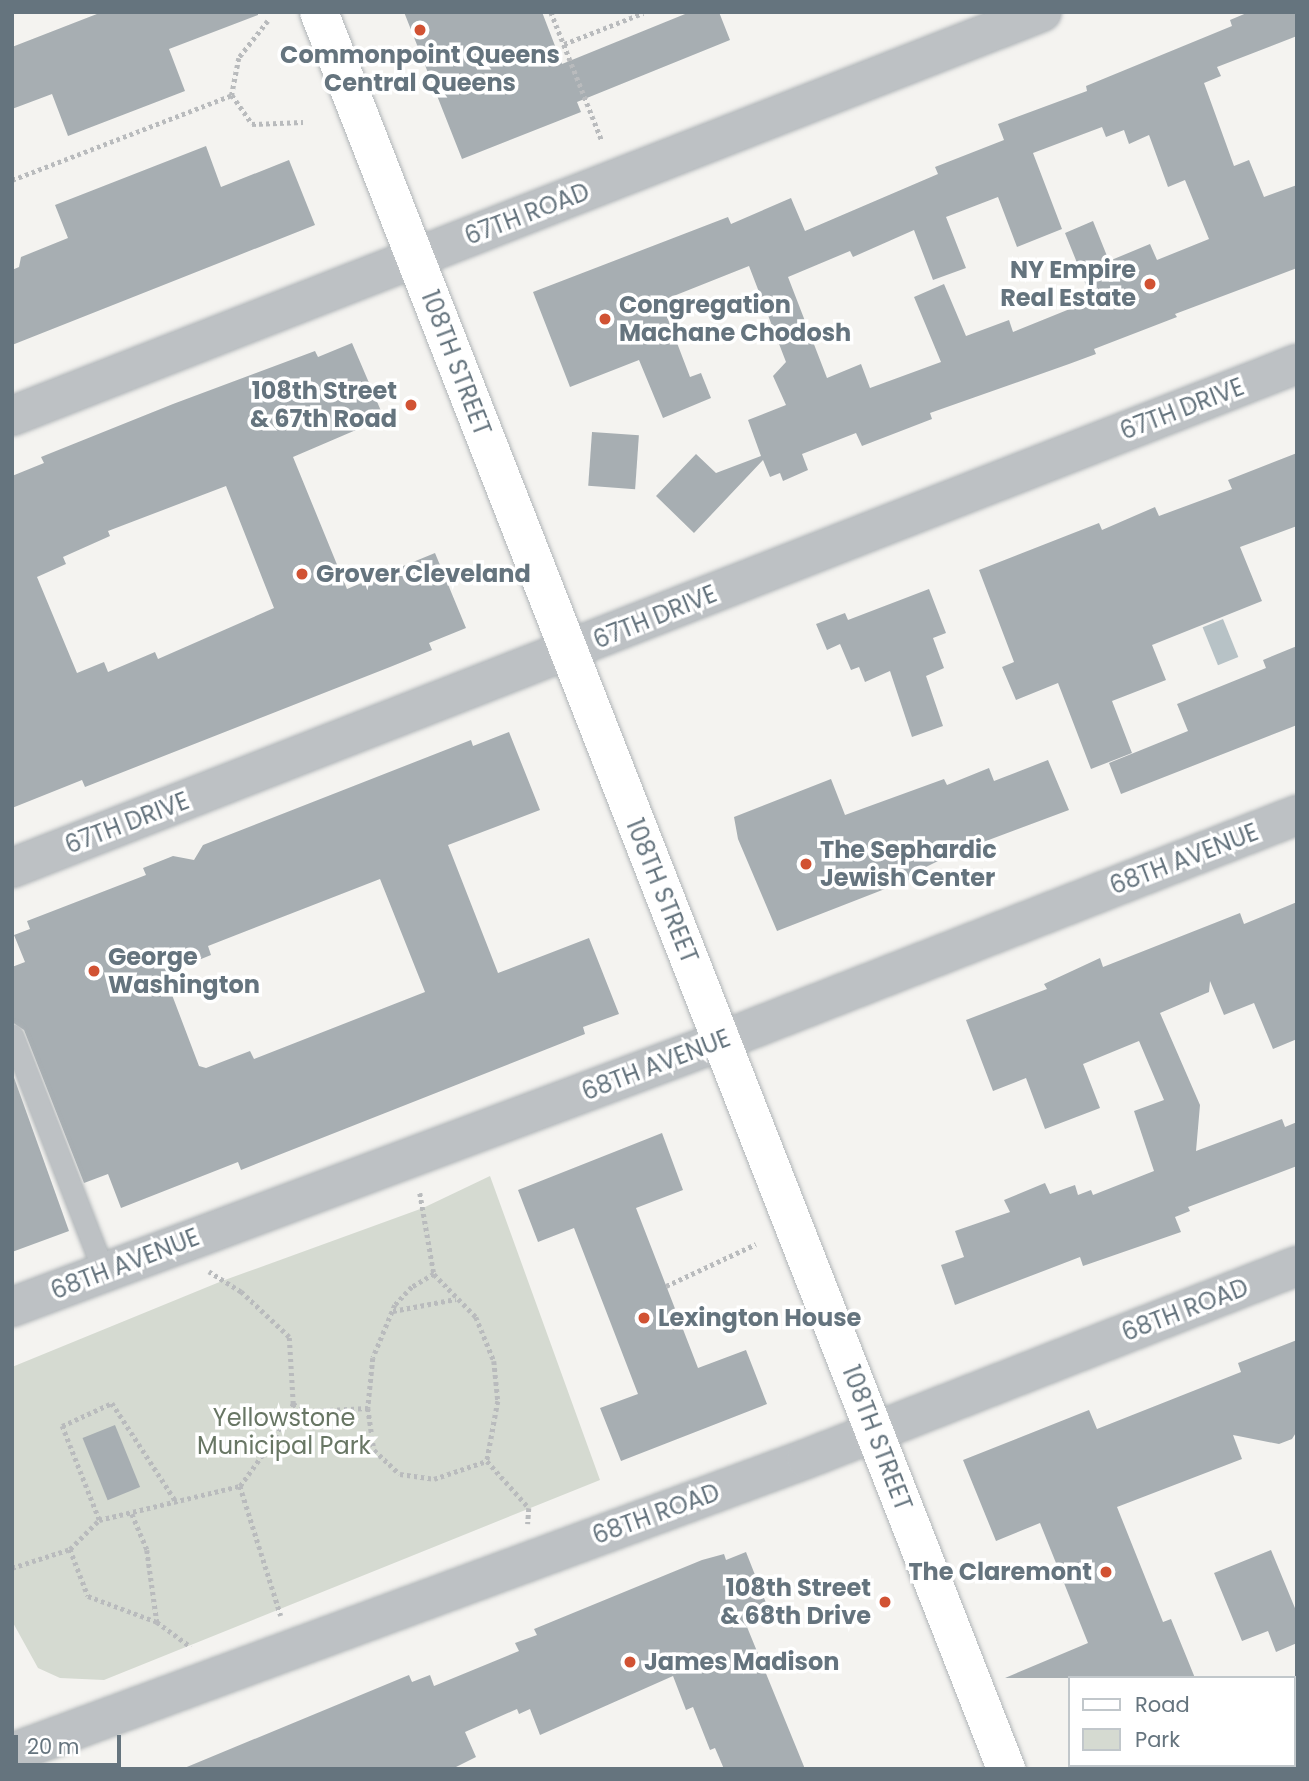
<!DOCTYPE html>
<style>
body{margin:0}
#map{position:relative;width:1309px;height:1781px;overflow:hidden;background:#f4f3f0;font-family:Poppins,sans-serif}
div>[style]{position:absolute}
.green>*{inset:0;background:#d5dad1}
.water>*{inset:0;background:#b7c2c6;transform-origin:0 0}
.building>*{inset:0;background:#a7aeb2;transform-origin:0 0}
.path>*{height:4.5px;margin-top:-2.25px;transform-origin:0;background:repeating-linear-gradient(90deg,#b9bbbd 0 3.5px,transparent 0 7px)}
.roads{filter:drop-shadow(0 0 2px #b0b5b8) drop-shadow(0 0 2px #b0b5b8)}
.lane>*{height:21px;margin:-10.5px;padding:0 10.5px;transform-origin:10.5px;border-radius:10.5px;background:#bdc1c4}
.street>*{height:38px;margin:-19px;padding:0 19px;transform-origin:19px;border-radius:19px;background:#bdc1c4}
.secondary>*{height:38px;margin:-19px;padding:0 19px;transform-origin:19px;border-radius:19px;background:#fff}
.dots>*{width:19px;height:19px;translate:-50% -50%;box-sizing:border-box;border:4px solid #fff;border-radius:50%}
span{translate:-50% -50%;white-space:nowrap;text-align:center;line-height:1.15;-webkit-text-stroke:7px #fff;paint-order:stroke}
.poi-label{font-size:24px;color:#65747e;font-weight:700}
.right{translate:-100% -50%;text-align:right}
.left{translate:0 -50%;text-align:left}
.street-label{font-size:24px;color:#65747e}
.park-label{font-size:24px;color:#687664}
.frame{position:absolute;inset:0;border:14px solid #65747e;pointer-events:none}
.legend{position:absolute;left:1068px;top:1676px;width:228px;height:91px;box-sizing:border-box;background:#fff;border:2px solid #c1c7cb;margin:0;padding:9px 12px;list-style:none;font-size:21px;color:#65747e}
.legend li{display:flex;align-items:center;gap:14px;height:35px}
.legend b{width:35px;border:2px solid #c1c7cb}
.scale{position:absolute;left:14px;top:1735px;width:107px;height:32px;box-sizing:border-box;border:4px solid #65747e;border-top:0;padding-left:9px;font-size:21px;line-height:24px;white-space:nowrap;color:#65747e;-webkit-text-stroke:5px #fff;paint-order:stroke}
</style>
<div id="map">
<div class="green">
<div style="clip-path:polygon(490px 1176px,600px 1480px,104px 1680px,60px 1678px,38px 1668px,12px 1621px,12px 1367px,222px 1281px,423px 1208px)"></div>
</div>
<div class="water">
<div style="left:1223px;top:619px;width:41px;height:22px;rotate:68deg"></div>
</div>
<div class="building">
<div style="clip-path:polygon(102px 12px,258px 12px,258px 15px,169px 49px,185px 91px,68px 136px,52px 94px,12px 109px,12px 47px)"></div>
<div style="clip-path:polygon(404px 12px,542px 12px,562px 64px,690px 12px,719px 12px,730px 40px,577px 102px,581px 112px,462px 159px)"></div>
<div style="clip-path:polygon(evenodd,1249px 12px,1297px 12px,1297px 36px,1217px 67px,1221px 76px,1204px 83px,1234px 166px,1249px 160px,1264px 197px,1297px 185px,1297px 268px,1175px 314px,1177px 317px,1094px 349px,1096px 354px,1069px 364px,930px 413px,932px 419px,862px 446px,856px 433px,802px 454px,808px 470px,783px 481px,780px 473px,770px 477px,763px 460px,694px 533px,656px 496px,696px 454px,716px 473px,761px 456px,748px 420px,786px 405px,773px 376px,786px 362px,749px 266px,661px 301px,690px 377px,701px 373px,711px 398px,663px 418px,639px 360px,570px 387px,533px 292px,728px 217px,731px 224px,791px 198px,805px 231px,938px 174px,935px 167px,1004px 140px,998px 124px,1087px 91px,1086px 86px,1232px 26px,1230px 20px,1249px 12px,1102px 127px,1106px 137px,1124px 130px,1129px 144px,1149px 135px,1168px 187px,1185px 180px,1209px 239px,1157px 260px,1150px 244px,1109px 261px,1093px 221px,1065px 233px,1092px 300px,1013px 332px,1009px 320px,966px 336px,944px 284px,914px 297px,941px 362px,870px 388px,861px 364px,827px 378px,788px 277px,850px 251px,853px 257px,914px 230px,933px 280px,966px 268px,946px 217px,998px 197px,1017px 247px,1062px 229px,1033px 153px,1102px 127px)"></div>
<div style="clip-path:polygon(206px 146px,221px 187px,289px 160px,315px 225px,12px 345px,12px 270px,19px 267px,21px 257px,68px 238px,55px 205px)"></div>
<div style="clip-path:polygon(evenodd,352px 343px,384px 418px,293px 457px,347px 589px,435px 553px,466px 628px,429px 643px,432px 650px,390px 667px,85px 787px,82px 780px,12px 808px,12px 476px,44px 463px,41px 457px,173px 404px,315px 351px,318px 357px,352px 343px,226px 486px,274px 608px,158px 659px,155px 652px,108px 672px,104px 662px,77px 673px,37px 577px,66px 564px,63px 557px,110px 536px,108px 531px,226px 486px)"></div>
<div style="left:592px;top:432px;width:47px;height:54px;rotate:4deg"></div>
<div style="clip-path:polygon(1297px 453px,1297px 526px,1240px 547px,1262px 601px,1152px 645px,1166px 680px,1112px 701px,1132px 753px,1091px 769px,1058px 683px,1016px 700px,1002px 667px,1014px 662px,979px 570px,1099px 523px,1102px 530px,1155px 507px,1159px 516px,1232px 489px,1228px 480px)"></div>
<div style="clip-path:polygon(929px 589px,946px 633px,933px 638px,944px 668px,926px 676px,943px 726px,912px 737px,890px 671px,865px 682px,859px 667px,851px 670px,840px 644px,827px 650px,816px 624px,845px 613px,848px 620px)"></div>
<div style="clip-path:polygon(1297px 646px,1297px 725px,1121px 794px,1109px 763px,1188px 731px,1177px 704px,1266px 668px,1263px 660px)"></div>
<div style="clip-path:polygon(evenodd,509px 732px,540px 810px,448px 845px,498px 973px,589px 938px,619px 1014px,583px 1027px,585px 1034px,241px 1170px,238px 1162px,121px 1208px,108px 1174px,84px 1183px,24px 1030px,12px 1022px,12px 967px,25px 962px,14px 935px,30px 929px,27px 921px,146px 875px,143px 868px,173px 856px,194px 860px,203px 845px,471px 740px,473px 746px,509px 732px,380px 879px,425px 992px,254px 1059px,250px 1051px,206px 1068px,199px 1066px,166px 979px,171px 977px,169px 972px,211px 955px,208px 946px,380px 879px)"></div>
<div style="clip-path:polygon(1048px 760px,1069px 810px,954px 853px,924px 868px,926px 873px,777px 931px,738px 839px,734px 817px,831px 779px,845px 815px,944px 779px,947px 785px,989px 768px,994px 781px)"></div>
<div style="clip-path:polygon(1297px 902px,1297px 1039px,1273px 1049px,1254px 1003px,1224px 1015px,1210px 981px,1209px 992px,1160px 1013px,1200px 1105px,1196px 1151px,1282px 1119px,1285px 1127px,1297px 1122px,1297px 1166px,1188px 1207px,1190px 1211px,1175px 1217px,1181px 1232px,1083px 1266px,1080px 1257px,955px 1305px,941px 1265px,964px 1257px,955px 1231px,1010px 1212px,1004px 1200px,1045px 1183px,1050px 1194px,1075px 1185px,1078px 1195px,1091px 1190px,1093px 1195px,1154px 1171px,1134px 1111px,1164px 1100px,1139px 1041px,1083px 1064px,1100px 1108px,1045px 1129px,1026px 1078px,993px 1091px,966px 1020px,1047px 989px,1044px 984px,1100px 958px,1103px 967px,1240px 913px,1244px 924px)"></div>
<div style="clip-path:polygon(12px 1072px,69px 1231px,12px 1252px)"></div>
<div style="clip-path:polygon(662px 1133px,683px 1190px,636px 1208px,698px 1368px,746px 1350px,767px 1404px,621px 1461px,600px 1408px,638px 1394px,574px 1228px,538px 1242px,518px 1190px)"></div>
<div style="clip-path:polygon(1297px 1340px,1297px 1431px,1292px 1439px,1279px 1444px,1233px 1435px,1242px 1459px,1117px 1507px,1163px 1622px,1171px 1619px,1195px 1678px,1005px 1678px,1088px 1643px,1040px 1523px,996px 1541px,963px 1460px,1089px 1410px,1097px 1429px,1241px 1372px,1238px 1363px)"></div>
<div style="left:115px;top:1425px;width:67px;height:35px;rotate:68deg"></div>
<div style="clip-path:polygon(1271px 1550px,1297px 1613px,1297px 1643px,1276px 1652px,1268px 1631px,1242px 1641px,1214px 1573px)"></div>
<div style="clip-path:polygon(746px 1552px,770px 1613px,745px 1622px,805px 1769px,724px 1769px,715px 1748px,710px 1750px,693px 1707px,686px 1710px,673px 1676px,540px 1735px,530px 1709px,519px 1714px,517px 1709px,465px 1732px,476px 1757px,452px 1769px,182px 1769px,409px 1675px,412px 1682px,430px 1675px,434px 1686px,519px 1651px,515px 1643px,537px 1635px,534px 1629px,702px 1560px,724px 1554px,726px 1560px)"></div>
</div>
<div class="path">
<div style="left:551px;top:12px;width:139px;rotate:68.4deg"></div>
<div style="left:268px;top:21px;width:47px;rotate:128.1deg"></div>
<div style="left:239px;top:58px;width:38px;rotate:101deg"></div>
<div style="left:232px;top:95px;width:35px;rotate:55deg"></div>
<div style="left:252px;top:124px;width:51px;rotate:-2.2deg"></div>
<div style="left:564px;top:44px;width:85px;rotate:-21.4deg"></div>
<div style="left:12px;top:180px;width:236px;rotate:-21.1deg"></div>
<div style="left:420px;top:1193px;width:82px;rotate:80.2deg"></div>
<div style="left:434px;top:1274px;width:60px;rotate:45.7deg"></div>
<div style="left:476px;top:1317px;width:48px;rotate:67.8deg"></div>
<div style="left:494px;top:1361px;width:40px;rotate:84.3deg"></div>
<div style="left:498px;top:1401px;width:61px;rotate:100.4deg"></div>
<div style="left:487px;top:1461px;width:63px;rotate:48.2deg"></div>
<div style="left:529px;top:1508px;width:16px;rotate:94deg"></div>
<div style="left:434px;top:1274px;width:26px;rotate:149deg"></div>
<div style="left:412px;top:1287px;width:25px;rotate:133deg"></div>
<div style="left:395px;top:1305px;width:57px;rotate:112.5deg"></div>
<div style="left:373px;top:1358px;width:50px;rotate:95.7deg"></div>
<div style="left:368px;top:1408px;width:42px;rotate:81.9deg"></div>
<div style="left:374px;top:1450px;width:35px;rotate:43deg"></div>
<div style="left:400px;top:1474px;width:34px;rotate:8deg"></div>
<div style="left:434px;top:1479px;width:56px;rotate:-18.8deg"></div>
<div style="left:666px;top:1286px;width:99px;rotate:-25deg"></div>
<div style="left:393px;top:1311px;width:64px;rotate:-10.8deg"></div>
<div style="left:293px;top:1404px;width:17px;rotate:24deg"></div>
<div style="left:309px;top:1411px;width:59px;rotate:-2.9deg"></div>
<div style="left:240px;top:1486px;width:136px;rotate:72.5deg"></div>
<div style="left:132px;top:1514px;width:39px;rotate:67deg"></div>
<div style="left:147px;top:1550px;width:73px;rotate:82.1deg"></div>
<div style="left:99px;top:1520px;width:101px;rotate:-111.5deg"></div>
<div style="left:62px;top:1426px;width:55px;rotate:-24.7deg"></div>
<div style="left:112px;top:1403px;width:119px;rotate:57deg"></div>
<div style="left:70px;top:1549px;width:50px;rotate:69deg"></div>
<div style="left:88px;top:1596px;width:74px;rotate:20.6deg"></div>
<div style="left:157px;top:1622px;width:42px;rotate:36.3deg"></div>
<div style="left:12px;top:1568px;width:61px;rotate:-18.1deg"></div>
<div style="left:70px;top:1549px;width:41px;rotate:-45deg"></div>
<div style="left:99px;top:1520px;width:145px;rotate:-13.6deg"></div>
<div style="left:240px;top:1486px;width:53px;rotate:-54.2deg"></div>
<div style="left:271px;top:1443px;width:45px;rotate:-60.6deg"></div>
<div style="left:293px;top:1404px;width:67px;rotate:-93.4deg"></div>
<div style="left:289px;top:1337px;width:66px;rotate:-136.8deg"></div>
<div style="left:241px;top:1292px;width:38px;rotate:-148deg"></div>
</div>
<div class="roads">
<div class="lane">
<div style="left:12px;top:1035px;width:254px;rotate:68.8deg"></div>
</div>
<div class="street">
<div style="left:12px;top:416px;width:1106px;rotate:-21.42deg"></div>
<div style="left:12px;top:868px;width:1380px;rotate:-21.42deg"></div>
<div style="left:12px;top:1307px;width:757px;rotate:-20.56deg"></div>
<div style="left:721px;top:1041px;width:619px;rotate:-21.42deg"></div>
<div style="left:1293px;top:1719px;width:4px;rotate:-14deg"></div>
<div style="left:12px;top:1753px;width:847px;rotate:-20.32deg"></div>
<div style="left:806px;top:1459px;width:528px;rotate:-21.46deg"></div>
<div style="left:1167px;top:1769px;width:10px;rotate:-24deg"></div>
</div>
<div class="secondary">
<div style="left:319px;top:12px;width:1887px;rotate:68.64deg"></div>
</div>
</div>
<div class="dots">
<div style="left:420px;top:30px;background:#d15233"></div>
<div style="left:1150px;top:284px;background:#d15233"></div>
<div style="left:605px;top:319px;background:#d15233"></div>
<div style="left:411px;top:405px;background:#d15233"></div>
<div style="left:302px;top:574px;background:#d15233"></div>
<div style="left:806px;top:864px;background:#d15233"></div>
<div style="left:94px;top:971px;background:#d15233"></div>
<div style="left:644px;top:1318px;background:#d15233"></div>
<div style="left:1106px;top:1572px;background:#d15233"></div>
<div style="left:885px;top:1602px;background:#d15233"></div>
<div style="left:630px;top:1662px;background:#d15233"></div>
</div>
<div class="poi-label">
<span style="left:420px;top:69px">Commonpoint Queens<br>Central Queens</span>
<span class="right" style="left:1136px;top:284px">NY Empire<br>Real Estate</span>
<span class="left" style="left:619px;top:319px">Congregation<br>Machane Chodosh</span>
<span class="right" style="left:397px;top:405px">108th Street<br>&amp; 67th Road</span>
<span class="left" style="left:316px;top:574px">Grover Cleveland</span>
<span class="left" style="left:820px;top:864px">The Sephardic<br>Jewish Center</span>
<span class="left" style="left:108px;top:971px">George<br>Washington</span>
<span class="left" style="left:658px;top:1318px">Lexington House</span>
<span class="right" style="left:1092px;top:1572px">The Claremont</span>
<span class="right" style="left:871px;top:1602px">108th Street<br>&amp; 68th Drive</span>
<span class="left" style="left:644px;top:1662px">James Madison</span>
</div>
<div class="street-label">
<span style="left:527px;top:214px;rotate:-21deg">67TH ROAD</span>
<span style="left:456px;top:363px;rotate:69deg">108TH STREET</span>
<span style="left:1182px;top:409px;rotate:-21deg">67TH DRIVE</span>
<span style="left:655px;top:617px;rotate:-22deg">67TH DRIVE</span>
<span style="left:127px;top:823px;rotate:-21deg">67TH DRIVE</span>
<span style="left:1184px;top:859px;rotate:-21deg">68TH AVENUE</span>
<span style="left:662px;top:891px;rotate:68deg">108TH STREET</span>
<span style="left:656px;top:1065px;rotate:-21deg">68TH AVENUE</span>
<span style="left:125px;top:1264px;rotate:-21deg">68TH AVENUE</span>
<span style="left:1185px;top:1310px;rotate:-21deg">68TH ROAD</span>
<span style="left:877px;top:1438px;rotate:69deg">108TH STREET</span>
<span style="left:656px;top:1514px;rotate:-20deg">68TH ROAD</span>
</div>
<div class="park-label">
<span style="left:284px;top:1432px">Yellowstone<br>Municipal Park</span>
</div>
<div class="frame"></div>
<ul class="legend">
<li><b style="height:9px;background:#fff"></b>Road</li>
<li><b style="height:19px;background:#d5dad1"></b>Park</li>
</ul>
<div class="scale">20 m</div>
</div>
